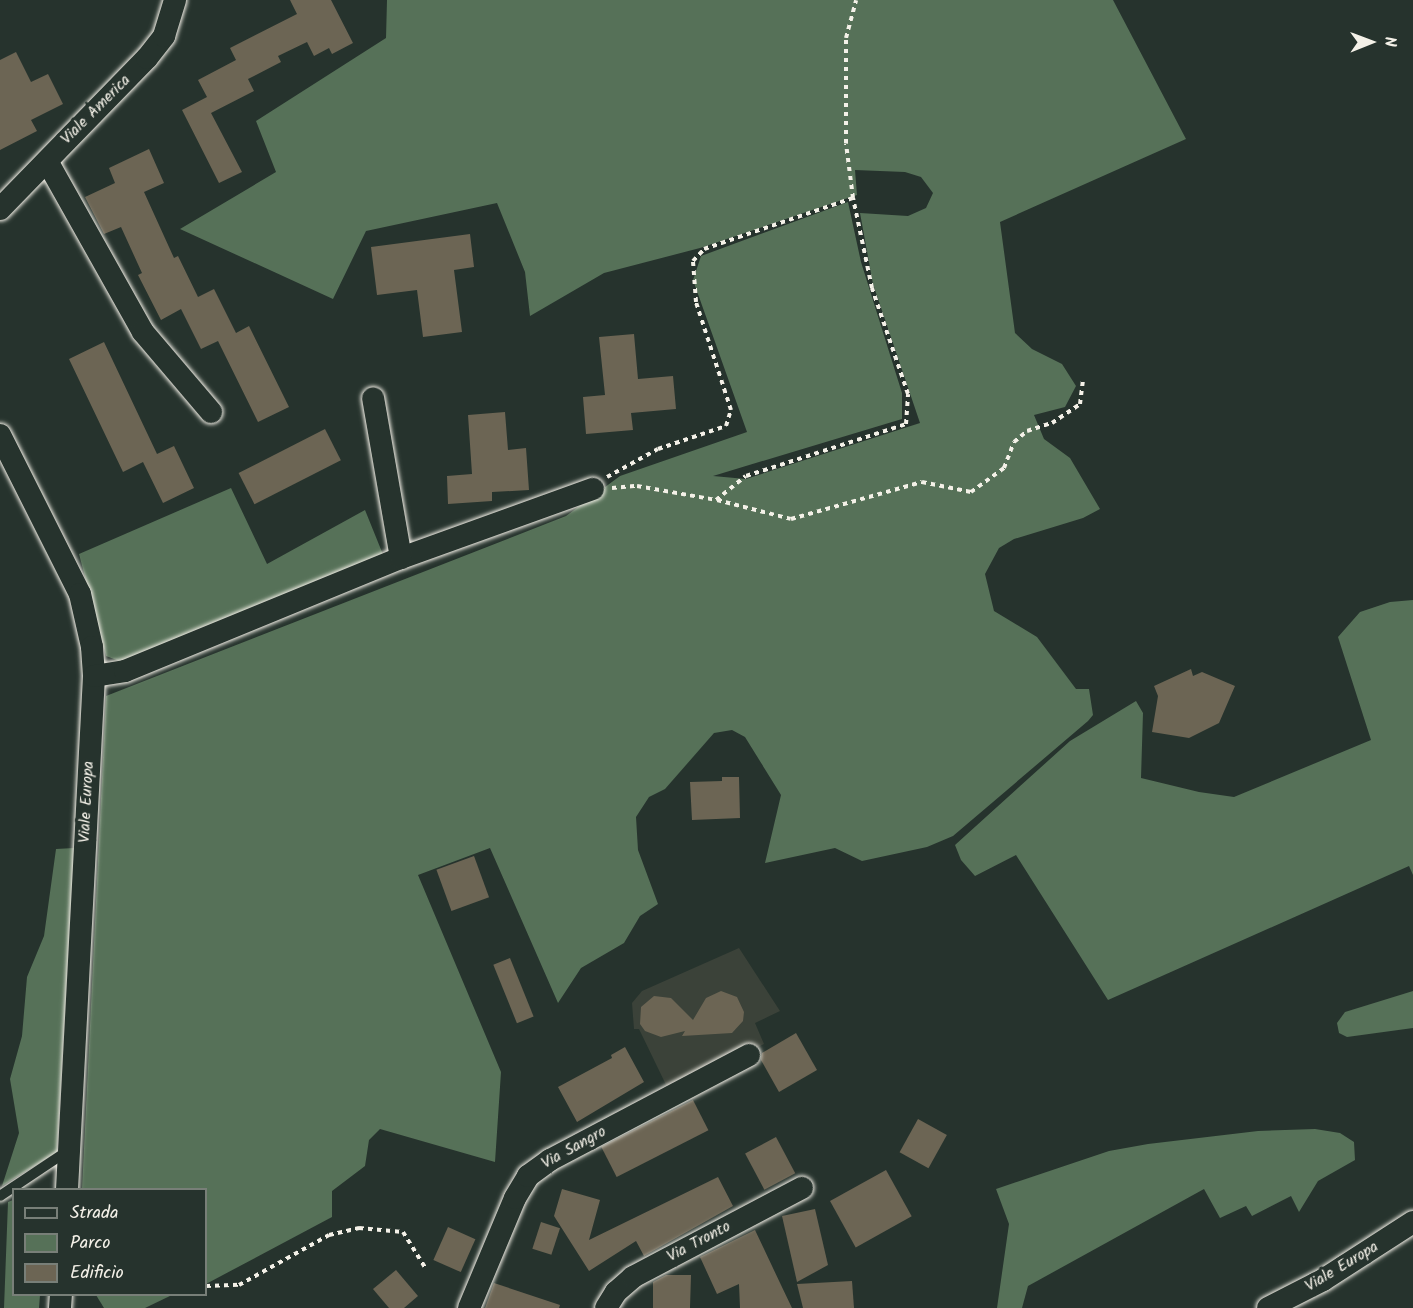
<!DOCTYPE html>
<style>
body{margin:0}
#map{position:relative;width:1413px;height:1308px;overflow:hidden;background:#26332d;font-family:Kalam,sans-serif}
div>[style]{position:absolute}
.built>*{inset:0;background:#3b4239}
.green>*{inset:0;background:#567158}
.building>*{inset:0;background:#6c6554;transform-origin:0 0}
.path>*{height:4px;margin-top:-2px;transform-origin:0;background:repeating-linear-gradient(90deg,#f4f1e8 0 4.5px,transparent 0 9px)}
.roads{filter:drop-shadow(0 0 2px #f4f1e8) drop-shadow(0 0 2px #f4f1e8)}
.service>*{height:10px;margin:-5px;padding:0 5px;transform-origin:5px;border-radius:5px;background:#26332d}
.minor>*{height:22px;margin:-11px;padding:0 11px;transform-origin:11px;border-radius:11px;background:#26332d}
span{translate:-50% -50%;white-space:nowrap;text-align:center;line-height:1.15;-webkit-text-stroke:6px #26332d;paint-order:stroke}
.street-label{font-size:16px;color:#f4f1e8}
.legend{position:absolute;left:12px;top:1188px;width:195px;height:108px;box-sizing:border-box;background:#26332d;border:2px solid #787f78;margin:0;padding:8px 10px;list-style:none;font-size:18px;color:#f4f1e8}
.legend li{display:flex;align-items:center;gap:12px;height:30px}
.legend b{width:30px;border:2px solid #787f78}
.north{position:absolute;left:1341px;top:12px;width:60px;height:60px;-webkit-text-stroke:4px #26332d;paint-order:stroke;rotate:89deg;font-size:16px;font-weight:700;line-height:24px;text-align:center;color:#f4f1e8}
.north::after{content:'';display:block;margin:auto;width:21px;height:27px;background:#f4f1e8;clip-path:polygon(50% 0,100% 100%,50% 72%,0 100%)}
</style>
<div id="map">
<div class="built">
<div style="clip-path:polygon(739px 948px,780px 1011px,755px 1023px,764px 1044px,669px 1091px,639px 1029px,634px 1029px,632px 1003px,642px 991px)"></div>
</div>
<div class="green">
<div style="clip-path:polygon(387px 0,1113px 0,1186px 139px,1000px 222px,1015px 333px,1032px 349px,1062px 364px,1076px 386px,1065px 407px,1034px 415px,1044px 439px,1070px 458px,1100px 509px,1083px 518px,1014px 539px,999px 548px,985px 574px,994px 611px,1037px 637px,1076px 689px,1089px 689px,1093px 715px,1088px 721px,953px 836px,927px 847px,862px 861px,835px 848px,765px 863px,781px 795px,745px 737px,732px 730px,714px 733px,665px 789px,649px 797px,636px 817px,638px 850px,658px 904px,640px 916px,624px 943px,581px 968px,558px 1003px,490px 848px,418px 875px,501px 1072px,495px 1162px,380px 1129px,369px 1140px,365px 1166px,332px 1191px,332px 1217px,206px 1284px,206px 1190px,82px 1190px,106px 696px,566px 516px,620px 476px,747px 432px,693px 280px,701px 256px,848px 202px,861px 262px,902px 393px,902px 419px,713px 476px,746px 479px,920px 423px,873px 284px,860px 213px,908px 216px,926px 208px,933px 193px,921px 177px,905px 172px,855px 170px,857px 195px,700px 248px,604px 273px,530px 316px,525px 272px,497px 203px,366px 231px,333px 299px,180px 229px,276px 172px,256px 121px,386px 38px)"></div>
<div style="clip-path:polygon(231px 488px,267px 564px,365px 510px,384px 557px,122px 662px,106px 656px,79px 554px)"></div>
<div style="clip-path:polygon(1413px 600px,1413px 875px,1409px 866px,1108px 1000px,1016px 855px,975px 876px,961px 860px,955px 845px,1070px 741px,1136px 701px,1143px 713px,1141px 778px,1199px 792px,1234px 797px,1371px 740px,1338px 637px,1360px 612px,1390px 602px)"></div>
<div style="clip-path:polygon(74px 848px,57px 1152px,2px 1186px,19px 1133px,10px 1079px,22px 1036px,27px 977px,44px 936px,56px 849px)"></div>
<div style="clip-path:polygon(1413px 991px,1413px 1028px,1347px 1037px,1339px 1033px,1337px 1023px,1345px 1012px)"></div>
<div style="clip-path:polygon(1315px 1129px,1340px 1133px,1354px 1142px,1355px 1160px,1318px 1181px,1299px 1212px,1291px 1196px,1252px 1216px,1246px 1206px,1220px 1218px,1204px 1189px,1028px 1286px,1022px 1308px,997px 1308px,1009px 1224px,996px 1189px,1109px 1151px,1148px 1144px,1258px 1131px)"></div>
<div style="clip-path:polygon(13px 1200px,14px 1294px,40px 1295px,39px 1308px,4px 1308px,8px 1202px)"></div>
<div style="clip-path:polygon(96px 1295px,172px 1295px,145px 1308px,104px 1308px)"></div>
</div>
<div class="building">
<div style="clip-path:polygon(290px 0,331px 0,353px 43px,332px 54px,329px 48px,314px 56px,307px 42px,278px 56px,281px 62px,248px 79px,254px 91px,211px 113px,242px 172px,219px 183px,182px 110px,207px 97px,198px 80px,236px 60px,230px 48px,297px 14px)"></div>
<div style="clip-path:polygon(16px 52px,31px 82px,48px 74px,63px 104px,31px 120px,37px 131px,0 150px,0 60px)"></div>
<div style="clip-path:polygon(149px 149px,164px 183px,144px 192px,174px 258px,178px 256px,198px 297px,214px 289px,236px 333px,249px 326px,289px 407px,258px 422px,218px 341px,201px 349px,181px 309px,161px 320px,138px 275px,142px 273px,121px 227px,104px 234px,85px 197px,115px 183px,109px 168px)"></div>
<div style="clip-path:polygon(470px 234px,474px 267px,454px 270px,462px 332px,423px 337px,417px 290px,377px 295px,371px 247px)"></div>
<div style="clip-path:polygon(634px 334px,638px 379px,673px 376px,676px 409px,631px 413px,633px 430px,586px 434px,583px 397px,605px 395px,599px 337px)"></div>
<div style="clip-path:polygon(104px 342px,157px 454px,174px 446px,194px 488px,163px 503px,143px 462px,123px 472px,69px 359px)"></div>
<div style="clip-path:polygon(505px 412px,508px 450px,526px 448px,529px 490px,492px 492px,492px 501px,448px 504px,447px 476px,472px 474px,468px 415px)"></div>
<div style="left:325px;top:429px;width:35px;height:97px;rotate:63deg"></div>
<div style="clip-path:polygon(1191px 669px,1193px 676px,1202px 672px,1235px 686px,1219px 723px,1189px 738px,1152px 732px,1158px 696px,1154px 686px)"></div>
<div style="clip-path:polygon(722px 777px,739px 777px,740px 818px,692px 820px,690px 782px,722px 781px)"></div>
<div style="left:474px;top:856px;width:44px;height:40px;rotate:70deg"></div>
<div style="left:510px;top:958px;width:63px;height:18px;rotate:68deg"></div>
<div style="clip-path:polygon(721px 991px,737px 997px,744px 1012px,743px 1021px,732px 1033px,682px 1036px,685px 1031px,661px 1037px,645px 1031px,640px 1024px,641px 1007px,654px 996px,671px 998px,693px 1020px,706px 998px)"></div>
<div style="clip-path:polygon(796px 1033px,817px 1070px,779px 1092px,761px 1060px,762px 1053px)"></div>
<div style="clip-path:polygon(625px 1047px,644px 1082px,577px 1122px,558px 1087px,612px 1058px,611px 1055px)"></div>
<div style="left:693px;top:1100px;width:34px;height:103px;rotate:63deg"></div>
<div style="left:918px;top:1119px;width:33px;height:38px;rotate:29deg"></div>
<div style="left:776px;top:1137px;width:41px;height:35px;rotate:62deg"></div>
<div style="left:886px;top:1170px;width:53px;height:64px;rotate:61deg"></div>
<div style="clip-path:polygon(718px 1177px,733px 1206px,644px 1256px,636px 1241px,589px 1271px,554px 1216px,562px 1189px,600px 1200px,589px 1240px)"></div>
<div style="clip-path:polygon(815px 1209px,828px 1265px,797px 1282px,782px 1216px)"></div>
<div style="left:541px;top:1222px;width:20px;height:28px;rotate:18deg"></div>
<div style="left:448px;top:1227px;width:30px;height:36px;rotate:24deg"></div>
<div style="clip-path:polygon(755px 1230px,781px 1285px,792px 1308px,740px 1308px,739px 1284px,717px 1294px,700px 1257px)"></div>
<div style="clip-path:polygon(396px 1270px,418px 1296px,404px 1308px,389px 1308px,373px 1289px)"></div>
<div style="clip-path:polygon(666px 1275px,691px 1275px,690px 1308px,653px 1308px,653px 1282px)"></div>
<div style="clip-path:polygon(852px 1281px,854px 1308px,803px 1308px,797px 1284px)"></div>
<div style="clip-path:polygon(494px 1283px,560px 1305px,559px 1308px,485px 1308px)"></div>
</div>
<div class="path">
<div style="left:607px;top:477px;width:58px;rotate:-28.8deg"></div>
<div style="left:658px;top:449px;width:72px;rotate:-18.7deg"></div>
<div style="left:726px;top:426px;width:17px;rotate:-73deg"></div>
<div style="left:731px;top:410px;width:114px;rotate:-108deg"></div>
<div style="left:696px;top:302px;width:41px;rotate:-94.2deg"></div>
<div style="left:693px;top:261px;width:16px;rotate:-47deg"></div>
<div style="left:704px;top:249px;width:157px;rotate:-18.9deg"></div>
<div style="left:612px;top:488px;width:25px;rotate:-5deg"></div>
<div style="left:637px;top:486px;width:80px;rotate:10deg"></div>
<div style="left:716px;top:500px;width:38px;rotate:-39deg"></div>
<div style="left:746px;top:476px;width:168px;rotate:-18deg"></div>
<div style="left:906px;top:424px;width:30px;rotate:-86deg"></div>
<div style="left:908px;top:394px;width:112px;rotate:-108.8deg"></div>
<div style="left:872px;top:288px;width:92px;rotate:-101.9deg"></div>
<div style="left:853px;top:198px;width:55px;rotate:-97.3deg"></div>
<div style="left:846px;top:143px;width:105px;rotate:-90deg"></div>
<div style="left:846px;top:38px;width:39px;rotate:-75deg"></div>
<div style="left:717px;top:500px;width:76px;rotate:14.4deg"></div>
<div style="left:791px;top:519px;width:136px;rotate:-15.8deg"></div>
<div style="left:922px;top:482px;width:50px;rotate:11.5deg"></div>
<div style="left:971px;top:492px;width:41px;rotate:-36deg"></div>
<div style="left:1004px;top:468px;width:28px;rotate:-69deg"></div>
<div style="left:1014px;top:442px;width:17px;rotate:-40deg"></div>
<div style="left:1027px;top:431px;width:26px;rotate:-18deg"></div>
<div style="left:1052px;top:423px;width:34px;rotate:-34deg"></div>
<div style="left:1080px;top:404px;width:23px;rotate:-83deg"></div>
<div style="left:206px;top:1286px;width:33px;rotate:-2deg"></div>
<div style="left:239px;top:1285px;width:103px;rotate:-29.1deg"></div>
<div style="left:329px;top:1235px;width:31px;rotate:-13deg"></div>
<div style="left:359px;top:1228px;width:44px;rotate:5.2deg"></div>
<div style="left:403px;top:1232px;width:44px;rotate:58.1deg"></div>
</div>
<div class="roads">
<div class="service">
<div style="left:0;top:1196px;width:83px;rotate:-33.7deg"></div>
</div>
<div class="minor">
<div style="left:47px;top:161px;width:196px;rotate:60.7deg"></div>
<div style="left:143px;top:332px;width:105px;rotate:49.6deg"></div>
<div style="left:0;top:209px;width:211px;rotate:-45.8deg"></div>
<div style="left:147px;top:58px;width:28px;rotate:-52deg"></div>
<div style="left:164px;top:36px;width:38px;rotate:-73deg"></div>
<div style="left:0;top:435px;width:178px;rotate:63.3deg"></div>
<div style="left:80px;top:594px;width:54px;rotate:77.2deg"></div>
<div style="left:92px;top:647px;width:29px;rotate:86deg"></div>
<div style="left:94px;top:676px;width:515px;rotate:93.01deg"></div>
<div style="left:401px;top:558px;width:204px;rotate:-19.8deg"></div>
<div style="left:94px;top:676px;width:31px;rotate:-9deg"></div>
<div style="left:125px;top:671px;width:298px;rotate:-22.3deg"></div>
<div style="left:401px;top:558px;width:162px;rotate:-99.9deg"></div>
<div style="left:60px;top:1308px;width:14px;rotate:-86deg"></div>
<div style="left:469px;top:1308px;width:119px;rotate:-67.3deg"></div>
<div style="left:515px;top:1198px;width:26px;rotate:-59deg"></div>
<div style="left:528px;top:1176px;width:27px;rotate:-36deg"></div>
<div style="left:550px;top:1160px;width:225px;rotate:-27.8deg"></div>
<div style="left:606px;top:1308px;width:19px;rotate:-58deg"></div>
<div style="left:616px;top:1292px;width:23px;rotate:-41deg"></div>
<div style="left:633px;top:1277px;width:191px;rotate:-27.8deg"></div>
<div style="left:1268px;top:1308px;width:62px;rotate:-27deg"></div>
<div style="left:1323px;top:1280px;width:107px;rotate:-32.8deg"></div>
</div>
</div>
<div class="street-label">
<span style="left:96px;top:110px;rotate:-45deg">Viale America</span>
<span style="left:87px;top:802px;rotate:-87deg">Viale Europa</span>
<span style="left:574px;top:1148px;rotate:-29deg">Via Sangro</span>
<span style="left:699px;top:1242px;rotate:-28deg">Via Tronto</span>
<span style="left:1342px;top:1267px;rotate:-31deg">Viale Europa</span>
</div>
<ul class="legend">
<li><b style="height:8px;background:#26332d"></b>Strada</li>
<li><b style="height:16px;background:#567158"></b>Parco</li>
<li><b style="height:16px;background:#6c6554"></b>Edificio</li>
</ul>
<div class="north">N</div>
</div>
